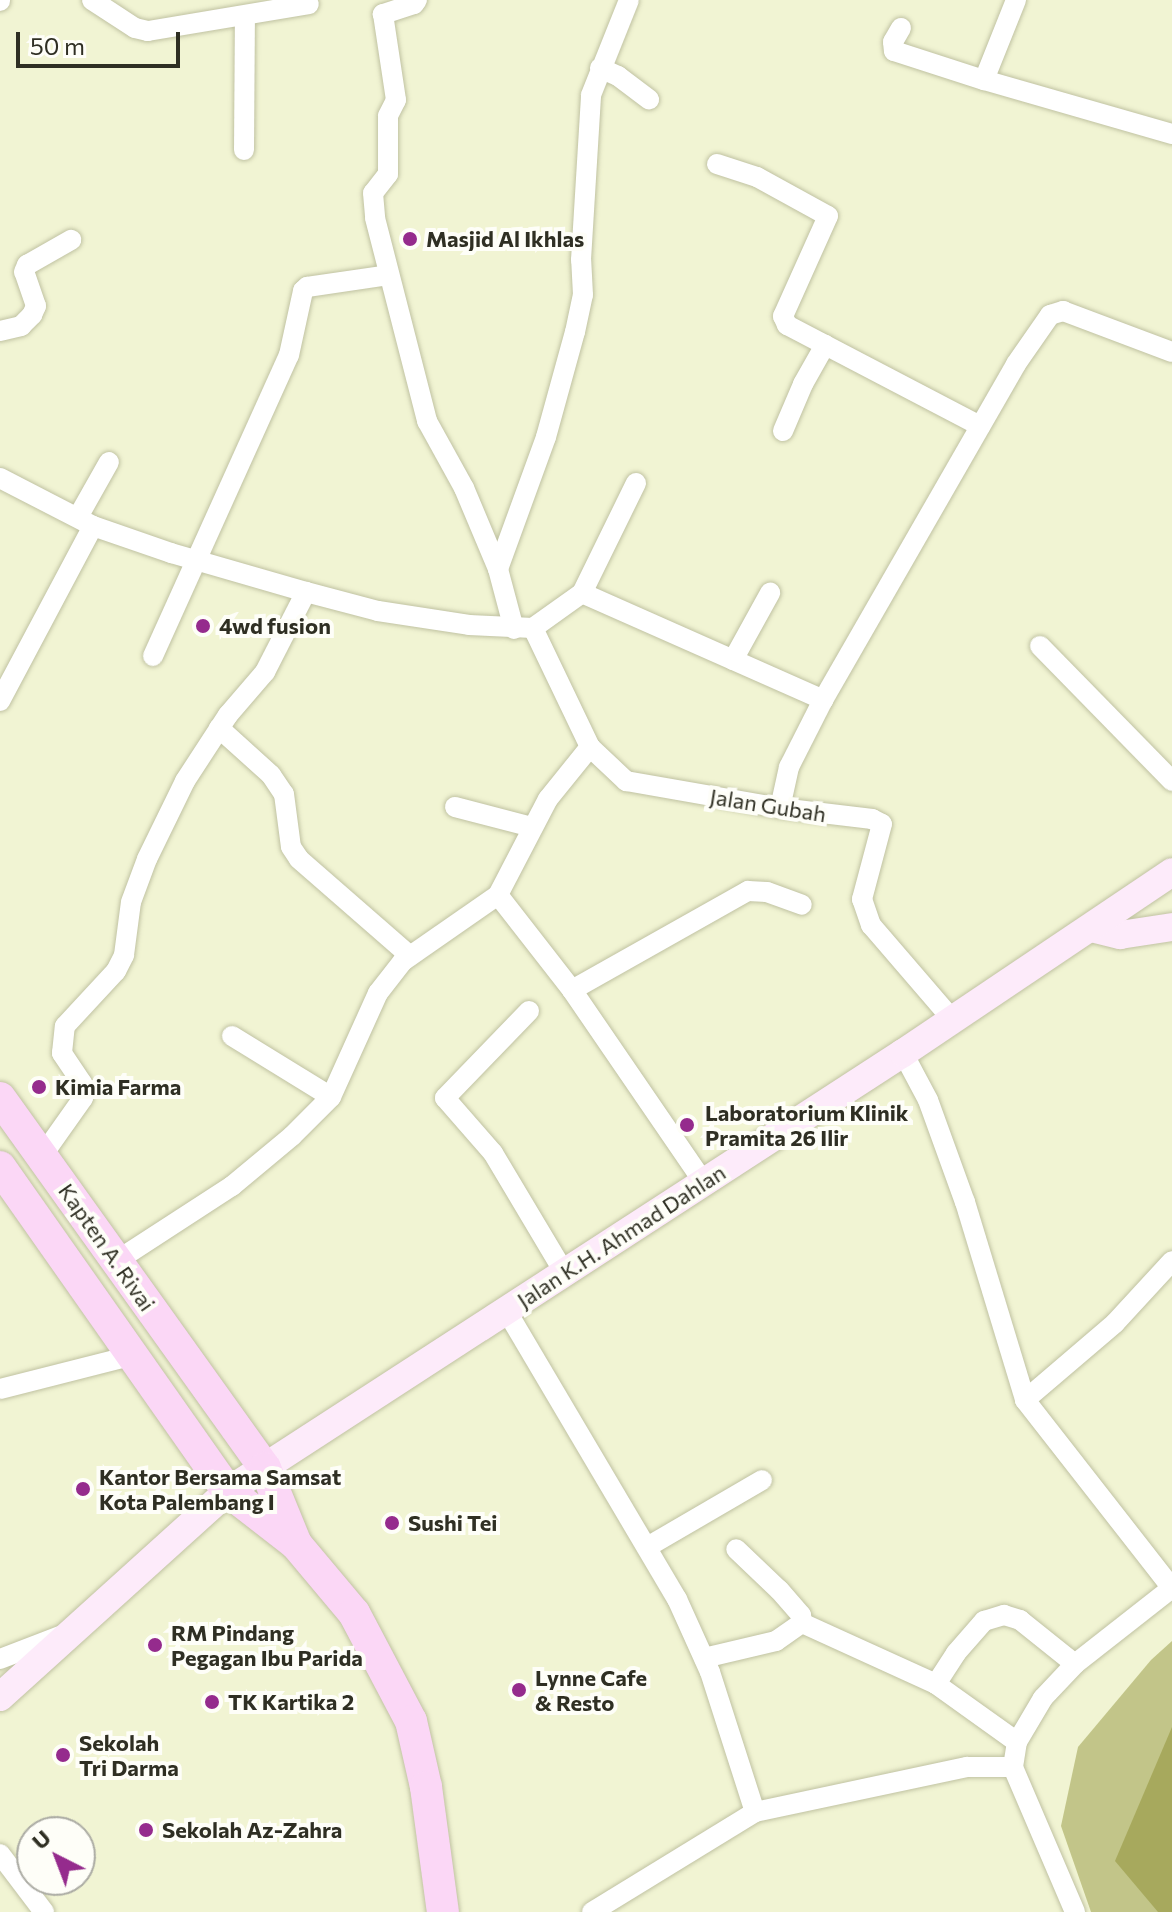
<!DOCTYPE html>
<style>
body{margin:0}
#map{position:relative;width:1172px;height:1912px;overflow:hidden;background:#f1f4d3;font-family:Commissioner,sans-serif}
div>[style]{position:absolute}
.green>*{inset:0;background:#c2c589}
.water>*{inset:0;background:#a7a95d}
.roads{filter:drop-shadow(0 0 2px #c0c2a2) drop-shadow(0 0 2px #c0c2a2)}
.minor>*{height:20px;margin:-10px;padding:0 10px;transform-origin:10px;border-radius:10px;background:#fff}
.secondary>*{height:28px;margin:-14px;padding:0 14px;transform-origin:14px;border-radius:14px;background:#fdebfa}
.primary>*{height:32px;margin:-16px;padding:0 16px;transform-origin:16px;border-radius:16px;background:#fbd7f6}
.dots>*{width:22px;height:22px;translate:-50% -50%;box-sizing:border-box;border:4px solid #fefef8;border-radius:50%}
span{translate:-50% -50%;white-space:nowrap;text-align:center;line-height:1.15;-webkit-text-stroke:8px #fefef8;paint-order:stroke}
.poi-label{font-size:22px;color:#2f2f23;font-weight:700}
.left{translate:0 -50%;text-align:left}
.street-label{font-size:22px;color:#2f2f23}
.north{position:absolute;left:16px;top:1816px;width:80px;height:80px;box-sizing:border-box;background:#fefef8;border:2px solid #ababa3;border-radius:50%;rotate:318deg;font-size:22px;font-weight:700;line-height:32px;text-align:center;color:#2f2f23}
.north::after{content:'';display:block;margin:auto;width:28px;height:36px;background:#952b8d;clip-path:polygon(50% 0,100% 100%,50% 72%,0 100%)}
.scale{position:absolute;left:16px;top:32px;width:164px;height:36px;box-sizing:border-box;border:4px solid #2f2f23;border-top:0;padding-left:10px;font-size:24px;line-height:28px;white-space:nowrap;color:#2f2f23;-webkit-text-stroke:6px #fefef8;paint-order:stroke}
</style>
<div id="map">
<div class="green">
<div style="clip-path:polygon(1172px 1641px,1172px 1912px,1091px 1912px,1061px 1826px,1078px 1747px,1151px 1660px)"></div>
</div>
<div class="water">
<div style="clip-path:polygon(1172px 1727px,1172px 1912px,1158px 1912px,1115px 1861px)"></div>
</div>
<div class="roads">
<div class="minor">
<div style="left:92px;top:0;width:51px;rotate:33.1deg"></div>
<div style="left:135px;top:28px;width:13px;rotate:13deg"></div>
<div style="left:148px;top:31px;width:163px;rotate:-9.5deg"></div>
<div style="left:417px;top:0;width:5px;rotate:127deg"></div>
<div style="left:414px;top:4px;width:33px;rotate:162deg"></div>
<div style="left:383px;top:14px;width:87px;rotate:81.4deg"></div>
<div style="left:396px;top:100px;width:18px;rotate:117deg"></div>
<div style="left:388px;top:116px;width:58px;rotate:90deg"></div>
<div style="left:388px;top:174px;width:24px;rotate:128deg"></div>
<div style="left:373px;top:193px;width:25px;rotate:85deg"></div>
<div style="left:375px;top:218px;width:210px;rotate:75.6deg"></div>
<div style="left:427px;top:421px;width:77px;rotate:61.1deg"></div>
<div style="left:464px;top:488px;width:88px;rotate:67.2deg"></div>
<div style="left:498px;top:569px;width:62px;rotate:75.1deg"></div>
<div style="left:1016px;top:0;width:86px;rotate:111.8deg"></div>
<div style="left:984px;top:80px;width:196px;rotate:16deg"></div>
<div style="left:0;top:1px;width:1px;rotate:-90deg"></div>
<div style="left:901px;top:28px;width:16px;rotate:120deg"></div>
<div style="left:893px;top:42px;width:9px;rotate:84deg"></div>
<div style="left:894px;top:51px;width:95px;rotate:17.9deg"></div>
<div style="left:600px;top:68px;width:20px;rotate:24deg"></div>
<div style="left:618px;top:76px;width:39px;rotate:37deg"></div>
<div style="left:244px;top:150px;width:134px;rotate:-89.6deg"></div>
<div style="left:717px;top:164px;width:42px;rotate:18deg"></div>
<div style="left:757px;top:177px;width:81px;rotate:28.8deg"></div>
<div style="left:828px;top:216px;width:110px;rotate:114.2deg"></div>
<div style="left:783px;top:316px;width:10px;rotate:66deg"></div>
<div style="left:787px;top:325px;width:218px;rotate:27.6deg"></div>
<div style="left:0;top:331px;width:22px;rotate:-13deg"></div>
<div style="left:21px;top:326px;width:16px;rotate:-45deg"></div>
<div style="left:32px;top:315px;width:10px;rotate:-66deg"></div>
<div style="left:36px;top:306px;width:36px;rotate:-109deg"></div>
<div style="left:24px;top:272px;width:8px;rotate:-67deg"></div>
<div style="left:27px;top:265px;width:51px;rotate:-29.6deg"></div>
<div style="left:783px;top:431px;width:51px;rotate:-66.9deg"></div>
<div style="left:803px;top:384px;width:45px;rotate:-60.6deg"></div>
<div style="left:0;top:478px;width:105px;rotate:27.3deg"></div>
<div style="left:93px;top:526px;width:83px;rotate:19.1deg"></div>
<div style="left:171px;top:553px;width:141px;rotate:16.1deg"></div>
<div style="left:306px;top:592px;width:74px;rotate:14.8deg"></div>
<div style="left:378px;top:611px;width:92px;rotate:8.7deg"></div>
<div style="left:469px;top:625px;width:64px;rotate:2.7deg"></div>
<div style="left:533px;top:628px;width:132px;rotate:64.4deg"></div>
<div style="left:590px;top:747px;width:50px;rotate:43.4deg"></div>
<div style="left:626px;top:781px;width:156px;rotate:9.9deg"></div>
<div style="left:780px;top:808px;width:93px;rotate:6.8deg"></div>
<div style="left:872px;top:819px;width:11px;rotate:27deg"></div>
<div style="left:882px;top:824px;width:78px;rotate:104.9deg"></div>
<div style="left:862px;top:899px;width:28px;rotate:71deg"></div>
<div style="left:871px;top:925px;width:123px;rotate:49.3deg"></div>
<div style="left:636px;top:483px;width:123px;rotate:116.1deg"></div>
<div style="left:582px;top:593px;width:264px;rotate:23.9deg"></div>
<div style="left:78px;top:517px;width:63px;rotate:-60.6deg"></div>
<div style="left:498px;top:569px;width:140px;rotate:-70deg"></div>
<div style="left:546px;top:437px;width:109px;rotate:-74.6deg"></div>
<div style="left:575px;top:332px;width:38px;rotate:-78deg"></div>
<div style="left:583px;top:295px;width:35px;rotate:-93deg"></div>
<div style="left:581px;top:260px;width:165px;rotate:-86.5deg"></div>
<div style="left:591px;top:95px;width:102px;rotate:-68.2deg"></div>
<div style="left:533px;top:628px;width:60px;rotate:-35.5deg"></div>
<div style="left:1040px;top:646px;width:189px;rotate:45.6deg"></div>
<div style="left:153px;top:656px;width:330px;rotate:-65.7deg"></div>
<div style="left:289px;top:355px;width:66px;rotate:-77.7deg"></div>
<div style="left:303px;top:291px;width:6px;rotate:-45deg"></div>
<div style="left:307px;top:287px;width:82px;rotate:-8.4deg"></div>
<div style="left:733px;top:660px;width:77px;rotate:-61.1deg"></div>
<div style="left:0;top:701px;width:198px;rotate:-62deg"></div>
<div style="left:219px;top:728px;width:70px;rotate:42.1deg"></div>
<div style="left:271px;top:775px;width:23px;rotate:56deg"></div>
<div style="left:284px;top:794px;width:53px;rotate:82.5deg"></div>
<div style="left:291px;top:847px;width:14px;rotate:56deg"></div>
<div style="left:299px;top:859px;width:147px;rotate:41.1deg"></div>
<div style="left:455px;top:807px;width:80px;rotate:14.6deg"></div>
<div style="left:780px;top:808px;width:42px;rotate:-77.6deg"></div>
<div style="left:789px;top:767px;width:75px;rotate:-63.1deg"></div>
<div style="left:823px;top:700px;width:387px;rotate:-60.1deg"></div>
<div style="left:1016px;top:364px;width:60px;rotate:-55.2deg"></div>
<div style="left:1050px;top:315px;width:14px;rotate:-17deg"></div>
<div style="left:1063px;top:311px;width:116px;rotate:20.6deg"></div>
<div style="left:498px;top:895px;width:120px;rotate:52.1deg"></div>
<div style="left:572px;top:990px;width:234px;rotate:55.6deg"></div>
<div style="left:498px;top:895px;width:108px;rotate:-62.5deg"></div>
<div style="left:548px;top:799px;width:67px;rotate:-51.1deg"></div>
<div style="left:572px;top:990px;width:202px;rotate:-29.4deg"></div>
<div style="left:748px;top:891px;width:19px;rotate:3deg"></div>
<div style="left:767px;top:892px;width:37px;rotate:20deg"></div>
<div style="left:529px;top:1011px;width:121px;rotate:134deg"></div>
<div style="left:445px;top:1098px;width:73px;rotate:48.9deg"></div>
<div style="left:493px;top:1153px;width:139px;rotate:59.2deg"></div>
<div style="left:232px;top:1036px;width:116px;rotate:31.6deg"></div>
<div style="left:903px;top:1053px;width:53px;rotate:62deg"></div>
<div style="left:928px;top:1100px;width:109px;rotate:70.1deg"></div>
<div style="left:965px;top:1202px;width:207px;rotate:73.1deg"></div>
<div style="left:1025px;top:1400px;width:239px;rotate:52deg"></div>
<div style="left:42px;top:1156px;width:71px;rotate:-54.7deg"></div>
<div style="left:83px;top:1098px;width:15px;rotate:-94deg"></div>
<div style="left:82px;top:1083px;width:36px;rotate:-124deg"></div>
<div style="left:62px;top:1053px;width:27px;rotate:-84deg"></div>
<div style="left:65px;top:1026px;width:75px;rotate:-47.2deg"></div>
<div style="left:116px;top:971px;width:18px;rotate:-63deg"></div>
<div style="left:124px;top:955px;width:53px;rotate:-82.5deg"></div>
<div style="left:131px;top:902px;width:46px;rotate:-69.6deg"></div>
<div style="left:147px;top:859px;width:87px;rotate:-64deg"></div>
<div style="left:185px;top:781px;width:79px;rotate:-56.9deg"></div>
<div style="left:228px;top:715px;width:57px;rotate:-49.3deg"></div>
<div style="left:265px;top:672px;width:90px;rotate:-62.9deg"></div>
<div style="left:118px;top:1260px;width:136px;rotate:-33deg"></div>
<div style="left:232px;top:1186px;width:78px;rotate:-39.8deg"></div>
<div style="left:292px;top:1136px;width:55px;rotate:-45deg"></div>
<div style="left:331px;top:1097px;width:114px;rotate:-65.7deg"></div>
<div style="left:378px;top:993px;width:41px;rotate:-52deg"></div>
<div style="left:403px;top:961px;width:116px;rotate:-34.8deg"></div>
<div style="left:506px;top:1310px;width:336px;rotate:59.4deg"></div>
<div style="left:677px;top:1599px;width:80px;rotate:65.7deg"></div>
<div style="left:710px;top:1672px;width:147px;rotate:72.2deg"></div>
<div style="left:0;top:1389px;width:134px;rotate:-14.2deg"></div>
<div style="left:1025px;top:1400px;width:118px;rotate:-40.5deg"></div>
<div style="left:1115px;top:1323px;width:84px;rotate:-47.4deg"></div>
<div style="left:647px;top:1547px;width:133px;rotate:-30.2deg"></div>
<div style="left:802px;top:1623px;width:147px;rotate:24.5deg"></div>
<div style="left:704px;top:1658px;width:74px;rotate:-13.3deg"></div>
<div style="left:776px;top:1641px;width:32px;rotate:-35deg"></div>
<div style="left:802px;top:1623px;width:8px;rotate:-97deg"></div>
<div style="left:801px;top:1615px;width:33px;rotate:-131deg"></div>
<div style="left:779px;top:1590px;width:59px;rotate:-136.4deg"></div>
<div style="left:0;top:1659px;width:64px;rotate:-21deg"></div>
<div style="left:1017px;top:1742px;width:100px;rotate:-144.4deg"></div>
<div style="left:936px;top:1684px;width:37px;rotate:-57deg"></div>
<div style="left:956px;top:1653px;width:43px;rotate:-48.8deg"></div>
<div style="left:984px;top:1621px;width:21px;rotate:-17deg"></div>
<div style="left:1004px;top:1615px;width:17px;rotate:17deg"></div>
<div style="left:1020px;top:1620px;width:70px;rotate:38.7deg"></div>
<div style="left:0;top:1854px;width:73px;rotate:52.8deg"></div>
<div style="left:592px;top:1912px;width:191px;rotate:-31.5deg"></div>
<div style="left:755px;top:1812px;width:217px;rotate:-12deg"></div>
<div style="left:967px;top:1767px;width:46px"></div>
<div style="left:1075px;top:1912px;width:158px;rotate:-113.2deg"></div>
<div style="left:1013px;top:1767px;width:25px;rotate:-81deg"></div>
<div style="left:1017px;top:1742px;width:51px;rotate:-59.4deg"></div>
<div style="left:1043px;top:1698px;width:47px;rotate:-46.7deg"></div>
<div style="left:1075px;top:1664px;width:123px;rotate:-38.1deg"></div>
</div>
<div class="secondary">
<div style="left:1091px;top:928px;width:30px;rotate:14deg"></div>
<div style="left:1120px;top:935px;width:53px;rotate:-8.7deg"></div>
<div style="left:0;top:1697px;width:307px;rotate:-42.1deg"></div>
<div style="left:228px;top:1491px;width:805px;rotate:-32.98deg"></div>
<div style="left:903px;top:1053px;width:324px;rotate:-33.9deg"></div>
</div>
<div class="primary">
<div style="left:0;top:1098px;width:455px;rotate:54.4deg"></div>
<div style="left:265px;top:1468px;width:82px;rotate:67.8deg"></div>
<div style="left:0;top:1167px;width:396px;rotate:54.9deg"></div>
<div style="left:228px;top:1491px;width:86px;rotate:37.9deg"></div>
<div style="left:296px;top:1544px;width:90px;rotate:50deg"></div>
<div style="left:354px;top:1613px;width:122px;rotate:62.2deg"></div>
<div style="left:411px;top:1721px;width:68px;rotate:77.2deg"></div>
<div style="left:426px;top:1787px;width:126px;rotate:82.3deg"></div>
</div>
</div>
<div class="dots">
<div style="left:410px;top:239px;background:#952b8d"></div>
<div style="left:203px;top:626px;background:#952b8d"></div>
<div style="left:39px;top:1087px;background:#952b8d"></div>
<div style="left:687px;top:1125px;background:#952b8d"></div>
<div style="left:83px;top:1489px;background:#952b8d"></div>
<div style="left:392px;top:1523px;background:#952b8d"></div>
<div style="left:155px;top:1645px;background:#952b8d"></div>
<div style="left:519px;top:1690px;background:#952b8d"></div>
<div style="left:212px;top:1702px;background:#952b8d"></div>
<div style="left:63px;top:1755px;background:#952b8d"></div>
<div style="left:146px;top:1830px;background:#952b8d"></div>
</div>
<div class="poi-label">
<span class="left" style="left:426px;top:239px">Masjid Al Ikhlas</span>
<span class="left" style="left:219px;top:626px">4wd fusion</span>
<span class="left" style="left:55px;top:1087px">Kimia Farma</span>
<span class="left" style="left:705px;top:1125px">Laboratorium Klinik<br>Pramita 26 Ilir</span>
<span class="left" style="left:99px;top:1489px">Kantor Bersama Samsat<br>Kota Palembang I</span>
<span class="left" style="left:408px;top:1523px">Sushi Tei</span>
<span class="left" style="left:171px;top:1645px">RM Pindang<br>Pegagan Ibu Parida</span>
<span class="left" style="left:535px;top:1690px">Lynne Cafe<br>&amp; Resto</span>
<span class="left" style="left:228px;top:1702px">TK Kartika 2</span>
<span class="left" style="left:79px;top:1755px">Sekolah<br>Tri Darma</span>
<span class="left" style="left:162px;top:1830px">Sekolah Az-Zahra</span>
</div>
<div class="street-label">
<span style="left:768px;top:805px;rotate:9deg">Jalan Gubah</span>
<span style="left:621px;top:1236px;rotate:-33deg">Jalan K.H. Ahmad Dahlan</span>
<span style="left:107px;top:1247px;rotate:55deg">Kapten A. Rivai</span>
</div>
<div class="north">U</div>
<div class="scale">50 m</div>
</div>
